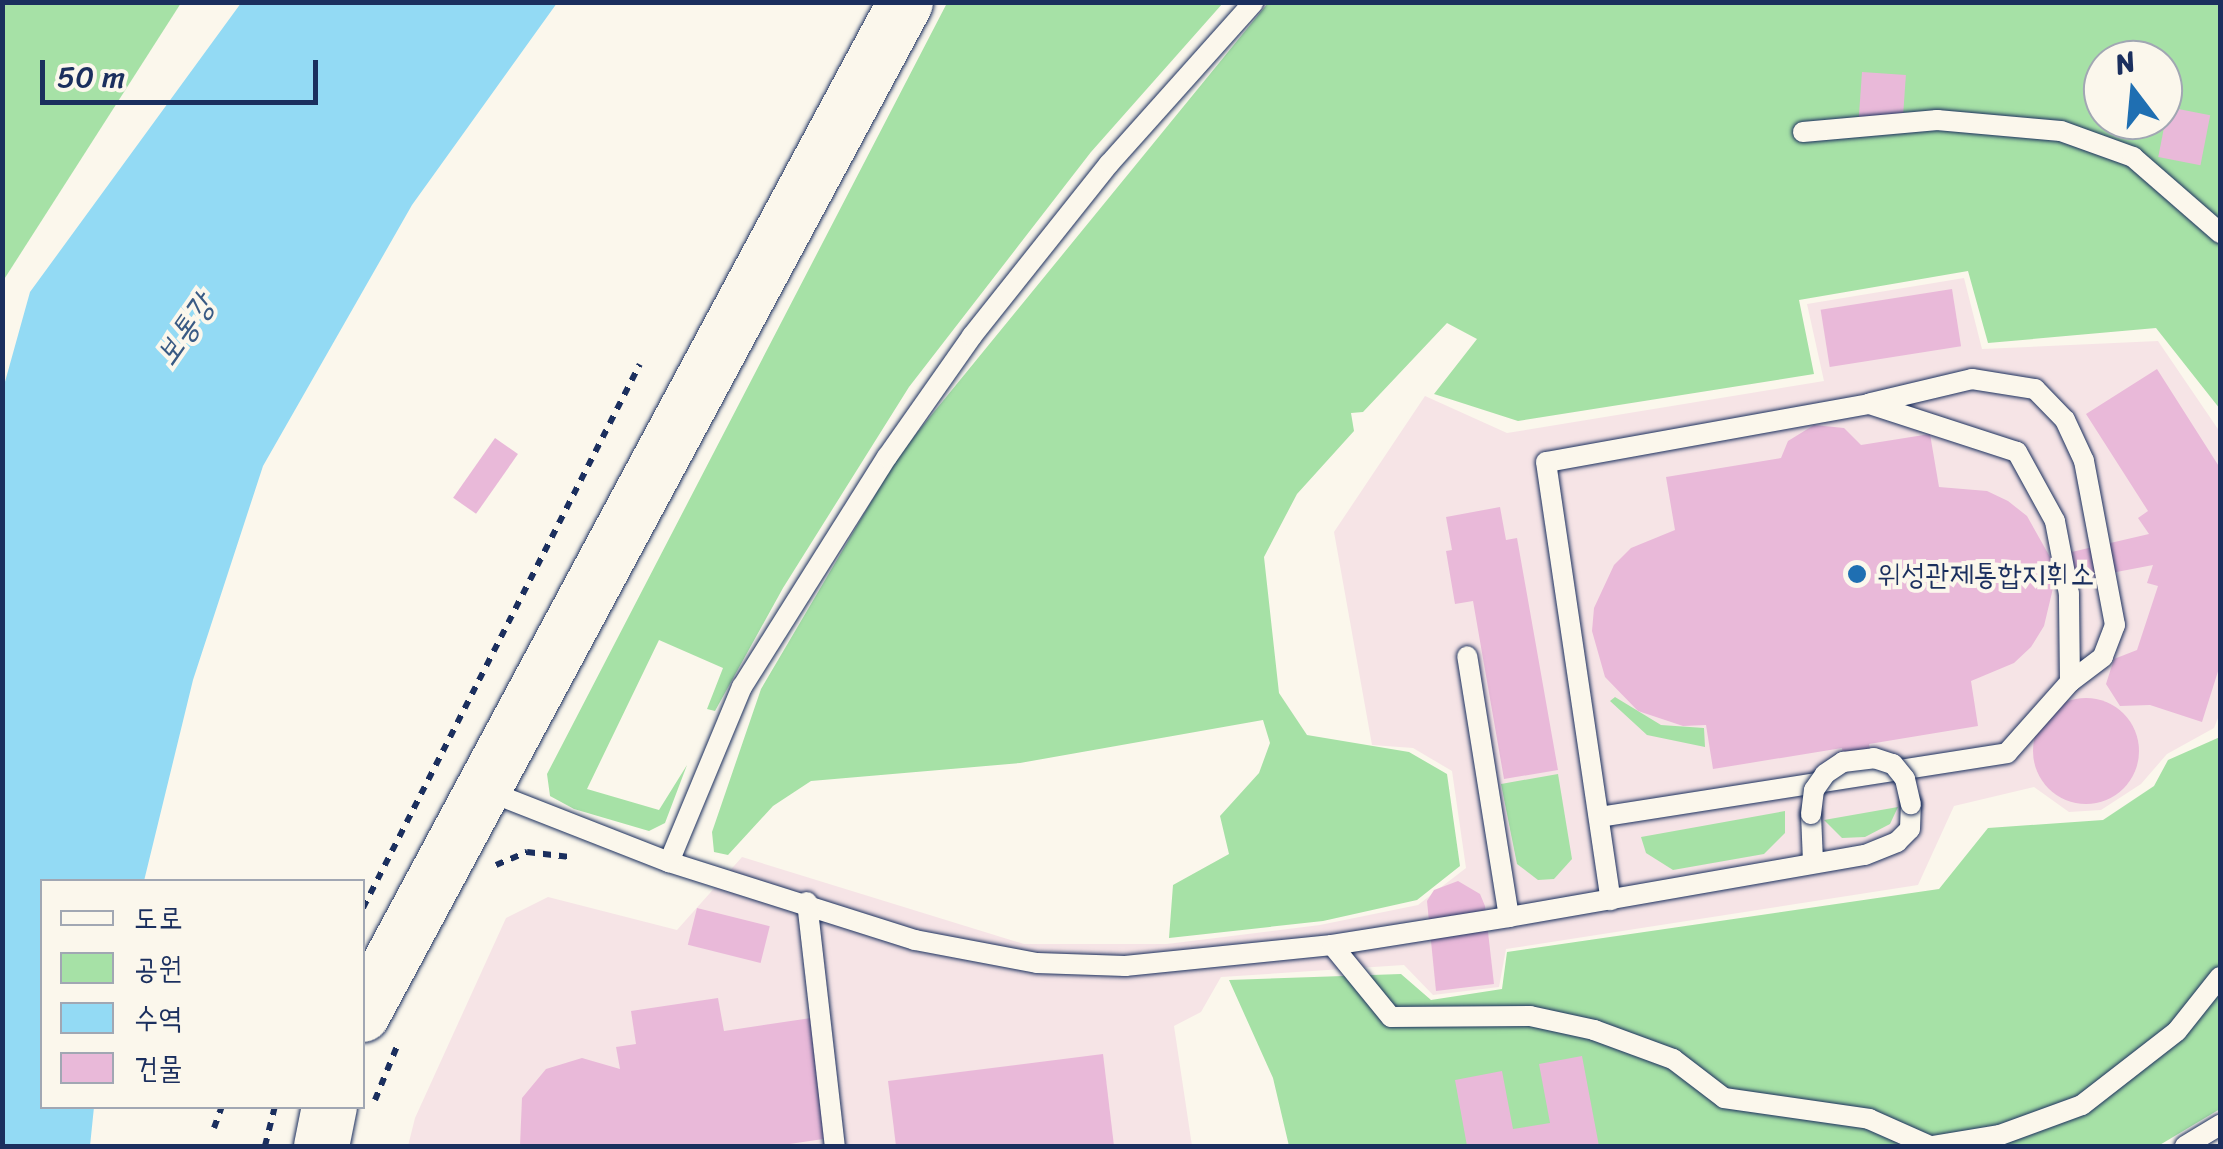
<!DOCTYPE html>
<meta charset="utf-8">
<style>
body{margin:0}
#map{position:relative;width:2223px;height:1149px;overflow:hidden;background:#fbf7ec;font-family:Sriracha,"Poor Story",sans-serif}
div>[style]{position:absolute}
.built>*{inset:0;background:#f6e4e6}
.green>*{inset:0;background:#a6e1a6}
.water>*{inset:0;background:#93daf4}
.building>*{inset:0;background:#e9b9d9;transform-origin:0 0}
.round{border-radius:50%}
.path>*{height:6px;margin-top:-3px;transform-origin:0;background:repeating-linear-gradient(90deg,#1b2f5e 0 8px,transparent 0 16px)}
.roads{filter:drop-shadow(0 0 2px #1b2f5e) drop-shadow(0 0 2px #1b2f5e)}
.service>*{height:20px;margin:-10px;padding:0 10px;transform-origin:10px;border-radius:10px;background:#fbf7ec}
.secondary>*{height:55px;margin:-27.5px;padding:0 27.5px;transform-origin:27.5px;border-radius:27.5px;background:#fbf7ec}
.bridges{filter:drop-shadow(0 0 2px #1b2f5e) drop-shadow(0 0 2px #1b2f5e)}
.service-bridge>*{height:20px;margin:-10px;padding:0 10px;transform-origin:10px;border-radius:10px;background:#fbf7ec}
.dots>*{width:28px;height:28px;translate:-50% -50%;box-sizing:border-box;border:5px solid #fbf7ec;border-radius:50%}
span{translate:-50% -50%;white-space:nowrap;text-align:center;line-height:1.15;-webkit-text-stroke:8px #fbf7ec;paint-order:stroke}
.poi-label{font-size:30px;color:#1b2f5e}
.left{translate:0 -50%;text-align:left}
.water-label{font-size:32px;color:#395a84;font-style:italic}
.frame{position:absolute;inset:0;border:5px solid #1b2f5e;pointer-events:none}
.legend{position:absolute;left:40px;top:879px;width:325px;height:230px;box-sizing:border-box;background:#fbf7ec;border:2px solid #a1a7b3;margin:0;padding:12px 18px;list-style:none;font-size:30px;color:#1b2f5e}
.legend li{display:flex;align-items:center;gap:20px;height:50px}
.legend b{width:50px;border:2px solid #a1a7b3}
.north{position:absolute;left:2083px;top:40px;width:100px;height:100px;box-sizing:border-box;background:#fbf7ec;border:2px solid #a1a7b3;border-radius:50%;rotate:344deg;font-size:28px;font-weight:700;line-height:40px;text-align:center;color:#1b2f5e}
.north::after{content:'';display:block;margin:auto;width:35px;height:45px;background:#1f6fb2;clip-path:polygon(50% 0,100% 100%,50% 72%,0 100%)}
.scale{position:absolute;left:40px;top:60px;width:278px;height:45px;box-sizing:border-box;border:5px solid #1b2f5e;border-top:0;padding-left:12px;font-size:30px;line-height:35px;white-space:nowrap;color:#1b2f5e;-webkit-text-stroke:8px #fbf7ec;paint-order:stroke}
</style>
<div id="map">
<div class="built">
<div style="clip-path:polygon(1964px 278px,1982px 349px,2158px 341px,2220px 432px,2220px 713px,2214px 728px,2167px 754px,2141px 784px,2101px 810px,2069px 812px,2034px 787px,1954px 806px,1918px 885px,1506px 949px,1499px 987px,1433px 995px,1404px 965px,1221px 977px,1201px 1012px,1174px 1026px,1192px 1146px,408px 1146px,415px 1118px,506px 918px,548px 897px,677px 930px,742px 857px,1024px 944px,1167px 944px,1320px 925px,1418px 905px,1466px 868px,1452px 771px,1413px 748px,1372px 745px,1334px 532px,1425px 396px,1507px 433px,1824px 381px,1807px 304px)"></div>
</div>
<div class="green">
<div style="clip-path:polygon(2px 3px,181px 3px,3px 281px,2px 280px)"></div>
<div style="clip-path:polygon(947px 3px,1223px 3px,1091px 152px,909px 387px,783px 588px,715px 711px,707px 709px,723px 668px,659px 640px,587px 789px,659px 810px,687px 765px,665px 823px,649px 831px,574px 809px,550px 796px,547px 774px)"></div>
<div style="clip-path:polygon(evenodd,1268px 3px,2220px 3px,2220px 409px,2156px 328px,1988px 343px,1968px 271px,1799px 300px,1814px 374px,1518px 421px,1434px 394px,1477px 339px,1447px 323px,1363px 412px,1351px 413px,1354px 431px,1297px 494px,1264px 557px,1279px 693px,1307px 735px,1409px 752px,1447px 774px,1460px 866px,1417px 900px,1323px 921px,1169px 938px,1173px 885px,1229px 854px,1220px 816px,1259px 773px,1270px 743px,1263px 720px,1020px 763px,811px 781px,773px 806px,728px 855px,714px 852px,712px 832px,761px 689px,898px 456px,1268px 3px,2103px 60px,2163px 60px,2163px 120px,2103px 120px,2103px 60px)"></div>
<div style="clip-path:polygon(1615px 697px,1661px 725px,1704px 728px,1705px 747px,1647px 735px,1610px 701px)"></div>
<div style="clip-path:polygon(2220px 737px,2220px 1109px,2158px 1146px,1289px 1146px,1273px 1078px,1229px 980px,1401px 974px,1431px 1000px,1502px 989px,1507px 952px,1939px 889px,1988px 828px,2103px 820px,2154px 786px,2168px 760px)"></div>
<div style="clip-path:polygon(1558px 774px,1572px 859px,1554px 879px,1538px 880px,1517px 864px,1501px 784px)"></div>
<div style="clip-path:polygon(1898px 807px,1890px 824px,1865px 837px,1842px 838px,1824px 820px)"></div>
<div style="clip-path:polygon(1785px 811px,1785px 833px,1764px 854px,1673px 870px,1646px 853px,1641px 837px)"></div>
</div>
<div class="water">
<div style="clip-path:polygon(241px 3px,557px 3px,412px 205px,263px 466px,193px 680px,144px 881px,42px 882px,42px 1106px,94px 1107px,90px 1146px,3px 1146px,3px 389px,30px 292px)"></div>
</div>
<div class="building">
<div style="left:1862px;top:72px;width:44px;height:47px;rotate:4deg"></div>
<div style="left:2168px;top:107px;width:43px;height:51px;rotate:11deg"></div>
<div style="left:1952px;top:289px;width:58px;height:133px;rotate:81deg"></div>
<div style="clip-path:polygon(2157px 369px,2220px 468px,2220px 665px,2202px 722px,2150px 705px,2120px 706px,2106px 684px,2114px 659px,2137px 650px,2158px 586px,2147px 583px,2153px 565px,2054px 584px,2044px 626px,2031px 647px,2014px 663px,1971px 681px,1978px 726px,1869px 744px,1874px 771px,1846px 775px,1842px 748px,1713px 769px,1706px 725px,1683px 726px,1638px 711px,1605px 677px,1592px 631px,1594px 608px,1614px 565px,1631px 548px,1675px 530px,1666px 477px,1781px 458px,1788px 441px,1814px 425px,1844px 428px,1861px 445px,1930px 434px,1939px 487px,1987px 491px,2008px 501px,2027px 516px,2050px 557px,2149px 534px,2138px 518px,2148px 511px,2086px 414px)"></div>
<div style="left:495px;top:438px;width:28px;height:73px;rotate:35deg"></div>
<div style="clip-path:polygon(1500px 507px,1506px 540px,1517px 538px,1558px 770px,1504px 779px,1473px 601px,1455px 604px,1446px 551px,1452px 550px,1446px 517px)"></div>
<div class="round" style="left:2033px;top:698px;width:106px;height:106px"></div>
<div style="clip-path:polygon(1458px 881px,1480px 894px,1485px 906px,1494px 984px,1436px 991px,1427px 901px,1434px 890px)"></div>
<div style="left:697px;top:908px;width:75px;height:38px;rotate:14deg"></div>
<div style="clip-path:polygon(718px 998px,724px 1031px,811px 1018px,830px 1138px,776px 1146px,520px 1146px,522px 1098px,546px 1069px,582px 1058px,620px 1069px,616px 1047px,636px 1044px,631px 1011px)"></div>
<div style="clip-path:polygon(1103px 1054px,1114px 1146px,896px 1146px,888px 1081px)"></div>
<div style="clip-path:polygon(1582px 1056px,1599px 1146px,1467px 1146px,1455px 1080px,1502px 1071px,1513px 1129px,1550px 1123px,1539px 1064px)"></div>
</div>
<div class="path">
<div style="left:496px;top:865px;width:34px;rotate:-23deg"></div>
<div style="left:527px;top:852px;width:43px;rotate:6.6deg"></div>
<div style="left:363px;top:908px;width:610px;rotate:-63.02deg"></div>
<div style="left:375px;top:1100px;width:58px;rotate:-67.8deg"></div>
<div style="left:214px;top:1128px;width:23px;rotate:-70deg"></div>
<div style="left:265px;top:1146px;width:41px;rotate:-76deg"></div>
</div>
<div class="roads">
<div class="service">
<div style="left:1803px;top:132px;width:135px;rotate:-5.1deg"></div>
<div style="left:1937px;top:120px;width:124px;rotate:5.1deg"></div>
<div style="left:2061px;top:131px;width:77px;rotate:19.9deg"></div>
<div style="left:2133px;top:157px;width:116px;rotate:41.1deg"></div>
<div style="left:1871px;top:403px;width:104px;rotate:-13.4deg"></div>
<div style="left:1972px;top:379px;width:64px;rotate:9deg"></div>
<div style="left:2035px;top:389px;width:43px;rotate:45.9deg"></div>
<div style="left:2065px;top:420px;width:45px;rotate:65.1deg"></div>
<div style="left:2084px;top:461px;width:167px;rotate:79.3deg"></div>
<div style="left:2115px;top:625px;width:34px;rotate:111deg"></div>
<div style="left:2103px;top:657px;width:41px;rotate:142.9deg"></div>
<div style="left:485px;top:790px;width:198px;rotate:21.4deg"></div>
<div style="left:669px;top:862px;width:258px;rotate:17.6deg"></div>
<div style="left:915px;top:940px;width:124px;rotate:10.7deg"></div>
<div style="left:1037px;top:963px;width:88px;rotate:2deg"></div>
<div style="left:1125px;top:966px;width:208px;rotate:-5.8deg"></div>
<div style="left:1332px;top:945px;width:179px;rotate:-9deg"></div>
<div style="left:1509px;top:917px;width:264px;rotate:-99.1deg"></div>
<div style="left:1811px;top:814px;width:47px;rotate:87.6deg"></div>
<div style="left:1599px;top:817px;width:413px;rotate:-8.9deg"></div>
<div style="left:2007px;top:753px;width:95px;rotate:-48.4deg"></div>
<div style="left:2070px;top:682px;width:88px;rotate:-90.7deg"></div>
<div style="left:2069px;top:594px;width:74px;rotate:-100.9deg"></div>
<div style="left:2055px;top:521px;width:79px;rotate:-118.8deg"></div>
<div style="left:2017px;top:452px;width:156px;rotate:-162deg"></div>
<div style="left:1869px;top:404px;width:328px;rotate:169.8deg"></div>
<div style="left:1546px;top:462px;width:443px;rotate:81.6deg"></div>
<div style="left:669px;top:862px;width:190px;rotate:-67.4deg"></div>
<div style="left:742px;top:687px;width:272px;rotate:-57.8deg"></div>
<div style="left:887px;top:457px;width:148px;rotate:-54.9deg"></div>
<div style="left:972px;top:336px;width:220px;rotate:-51.5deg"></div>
<div style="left:1109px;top:164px;width:217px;rotate:-48.2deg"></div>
<div style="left:807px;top:902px;width:246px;rotate:83.5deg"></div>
<div style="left:1509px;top:917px;width:361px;rotate:-9.9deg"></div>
<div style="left:1865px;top:855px;width:35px;rotate:-22deg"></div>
<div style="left:1897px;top:842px;width:18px;rotate:-45deg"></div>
<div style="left:1910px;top:829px;width:25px;rotate:-88deg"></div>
<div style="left:1332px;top:945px;width:93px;rotate:50.7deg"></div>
<div style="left:1391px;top:1017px;width:139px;rotate:-0.4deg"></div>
<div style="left:1530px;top:1016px;width:66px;rotate:12.3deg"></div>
<div style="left:1594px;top:1030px;width:84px;rotate:20.2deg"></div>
<div style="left:1673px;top:1059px;width:64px;rotate:37.4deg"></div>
<div style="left:1724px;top:1098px;width:147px;rotate:8.2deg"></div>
<div style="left:1869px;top:1119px;width:67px;rotate:23.9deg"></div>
<div style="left:1932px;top:1146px;width:69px;rotate:-9.2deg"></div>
<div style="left:2000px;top:1135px;width:87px;rotate:-20.1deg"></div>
<div style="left:2082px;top:1105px;width:120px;rotate:-37.9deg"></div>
<div style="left:2177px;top:1031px;width:69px;rotate:-51.5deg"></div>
<div style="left:2185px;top:1146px;width:41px;rotate:-31deg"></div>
</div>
<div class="secondary">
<div style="left:362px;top:1014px;width:1148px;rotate:-61.78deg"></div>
<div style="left:321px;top:1146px;width:41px;rotate:-78.7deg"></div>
</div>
</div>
<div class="bridges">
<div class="service-bridge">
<div style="left:1811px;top:814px;width:24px;rotate:-83deg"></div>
<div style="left:1814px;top:790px;width:19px;rotate:-55deg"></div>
<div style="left:1825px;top:774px;width:22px;rotate:-34deg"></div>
<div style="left:1843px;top:762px;width:31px;rotate:-7deg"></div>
<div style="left:1874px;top:758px;width:20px;rotate:18deg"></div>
<div style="left:1893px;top:764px;width:19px;rotate:51deg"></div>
<div style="left:1905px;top:779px;width:26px;rotate:77deg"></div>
</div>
</div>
<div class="dots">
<div style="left:1857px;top:574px;background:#1f6fb2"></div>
</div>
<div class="poi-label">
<span class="left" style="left:1877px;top:574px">위성관제통합지휘소</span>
</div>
<div class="water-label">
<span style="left:185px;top:330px;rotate:-55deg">보통강</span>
</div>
<div class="frame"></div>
<ul class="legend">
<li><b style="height:12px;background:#fbf7ec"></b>도로</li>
<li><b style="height:28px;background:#a6e1a6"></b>공원</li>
<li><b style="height:28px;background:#93daf4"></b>수역</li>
<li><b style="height:28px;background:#e9b9d9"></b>건물</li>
</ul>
<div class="north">N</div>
<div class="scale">50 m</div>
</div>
